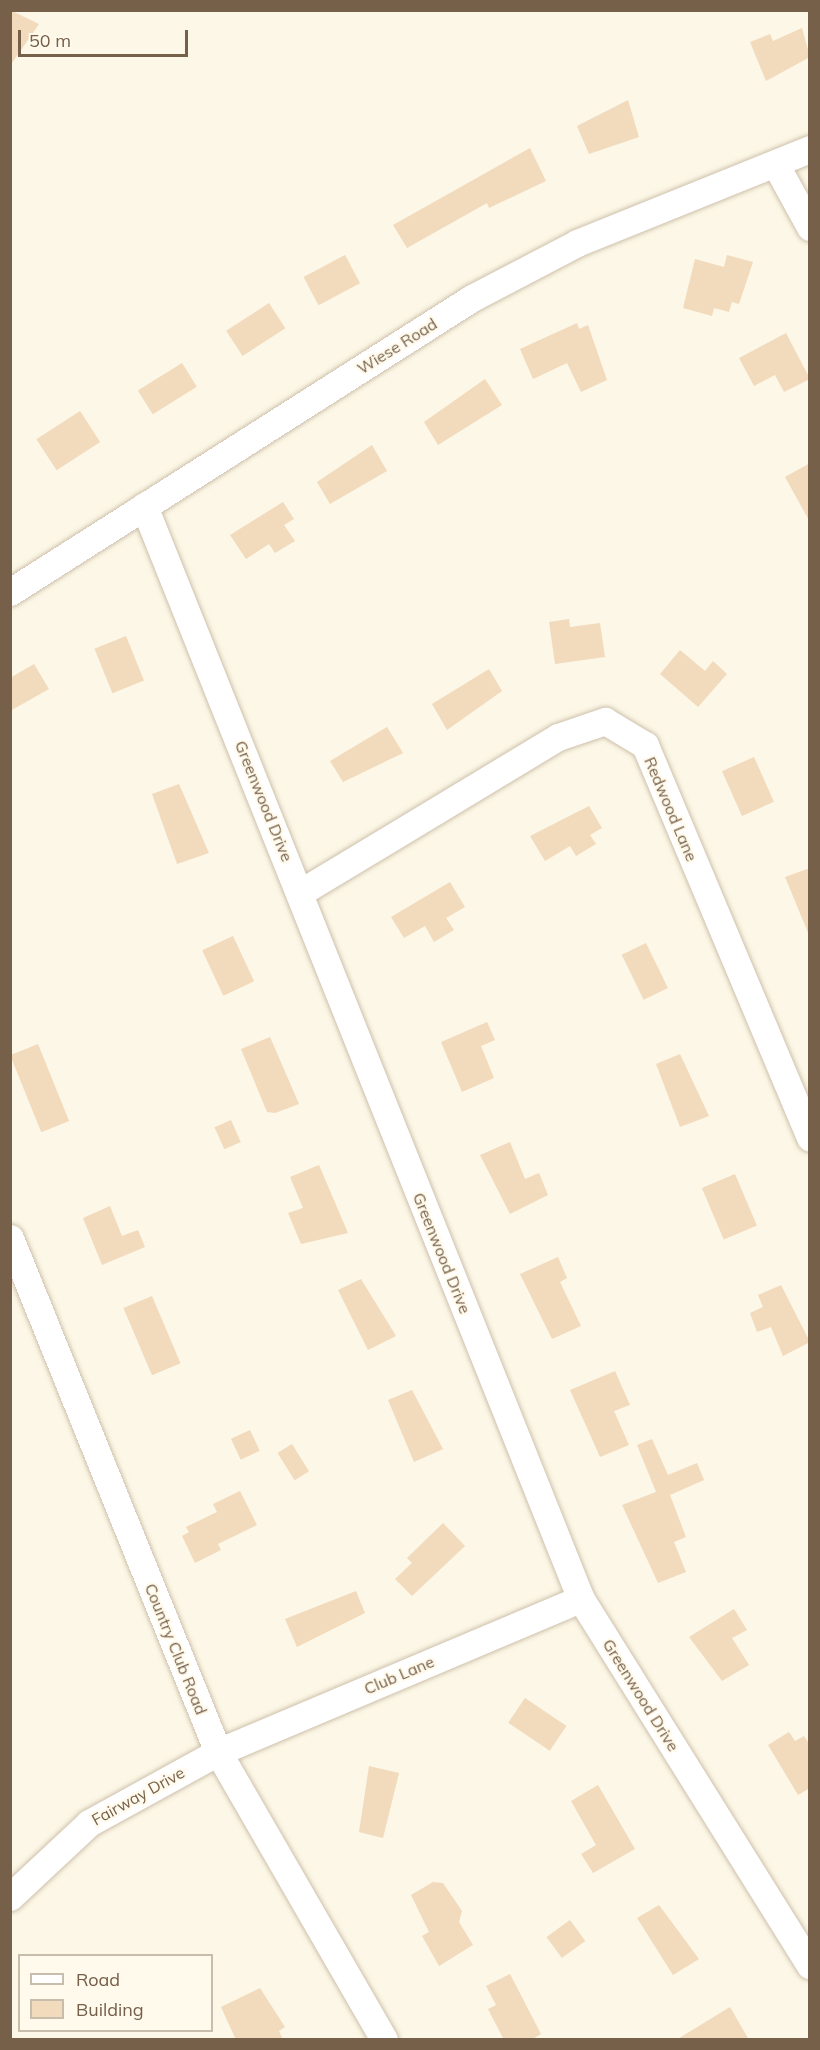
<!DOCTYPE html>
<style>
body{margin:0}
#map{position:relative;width:820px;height:2050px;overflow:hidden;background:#fcf7e6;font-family:Mulish,sans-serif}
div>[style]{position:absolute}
.building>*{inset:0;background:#f2dabd;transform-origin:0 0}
.roads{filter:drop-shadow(0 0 2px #cec0ac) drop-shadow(0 0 2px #cec0ac)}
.minor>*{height:27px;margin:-13.5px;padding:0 13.5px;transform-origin:13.5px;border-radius:13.5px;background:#fff}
span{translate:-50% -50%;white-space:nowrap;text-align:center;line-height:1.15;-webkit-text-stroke:4.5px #fffaec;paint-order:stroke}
.street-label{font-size:16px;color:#76604a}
.frame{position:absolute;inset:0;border:12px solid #76604a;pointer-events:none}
.legend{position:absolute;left:18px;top:1954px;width:195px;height:78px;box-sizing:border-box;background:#fffaec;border:2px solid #c8bcab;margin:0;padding:8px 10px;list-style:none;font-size:18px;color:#76604a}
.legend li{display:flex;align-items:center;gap:12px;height:30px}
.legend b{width:30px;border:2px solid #c8bcab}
.scale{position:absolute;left:18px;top:30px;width:170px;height:27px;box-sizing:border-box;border:3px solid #76604a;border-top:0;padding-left:8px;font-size:18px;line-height:21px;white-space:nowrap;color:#76604a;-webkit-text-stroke:4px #fffaec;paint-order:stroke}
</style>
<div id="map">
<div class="building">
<div style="clip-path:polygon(10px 10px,39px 24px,10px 66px)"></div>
<div style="clip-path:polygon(802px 28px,810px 57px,766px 81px,750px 42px,770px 34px,773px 41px)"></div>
<div style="clip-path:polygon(628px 100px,639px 137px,589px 154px,577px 126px)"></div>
<div style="clip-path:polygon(530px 148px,546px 181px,489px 208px,487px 203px,407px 248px,393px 225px)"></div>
<div style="left:345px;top:255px;width:32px;height:47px;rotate:62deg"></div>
<div style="clip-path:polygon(727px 255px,753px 262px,739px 304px,732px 302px,729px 312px,714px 308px,712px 316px,683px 308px,695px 259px,724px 267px)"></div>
<div style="left:269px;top:303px;width:30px;height:51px;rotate:57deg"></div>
<div style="clip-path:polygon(577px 323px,579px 329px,588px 325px,607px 380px,581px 392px,567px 363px,533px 379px,520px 349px)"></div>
<div style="clip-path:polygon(786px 333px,810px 379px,784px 392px,775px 375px,754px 386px,739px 358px)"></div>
<div style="left:182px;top:363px;width:28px;height:52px;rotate:58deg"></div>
<div style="clip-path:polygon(485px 379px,502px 405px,438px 445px,424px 422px)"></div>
<div style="left:80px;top:411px;width:37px;height:52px;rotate:57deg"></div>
<div style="clip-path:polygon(372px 445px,387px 471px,330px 504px,317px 482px)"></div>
<div style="clip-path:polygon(810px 463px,810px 522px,785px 477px)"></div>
<div style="clip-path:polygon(283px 502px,294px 519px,284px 525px,295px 541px,275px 553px,269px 544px,246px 559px,230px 535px)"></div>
<div style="clip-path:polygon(569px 619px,570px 627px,600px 623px,605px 657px,555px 664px,549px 622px)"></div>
<div style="left:126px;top:636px;width:48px;height:34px;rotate:68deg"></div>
<div style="clip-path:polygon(680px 650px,705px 671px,713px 661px,727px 674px,698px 707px,660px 674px)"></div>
<div style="clip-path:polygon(34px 664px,49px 689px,10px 711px,10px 678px)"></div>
<div style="clip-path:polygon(489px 669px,502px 691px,447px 730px,432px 704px)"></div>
<div style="clip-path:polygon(387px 727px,403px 753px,343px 782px,330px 761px)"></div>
<div style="left:754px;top:757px;width:49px;height:35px;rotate:66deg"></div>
<div style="clip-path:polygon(179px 784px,209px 853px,177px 864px,152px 794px)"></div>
<div style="clip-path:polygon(589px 806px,602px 828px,590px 835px,596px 844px,576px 856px,570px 846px,545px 861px,530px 836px)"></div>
<div style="clip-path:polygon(810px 868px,810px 935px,809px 935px,785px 877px)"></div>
<div style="clip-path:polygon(450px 882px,465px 907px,446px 918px,454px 930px,434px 942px,425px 926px,404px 938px,391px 917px)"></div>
<div style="left:233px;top:936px;width:50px;height:34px;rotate:65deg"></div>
<div style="left:646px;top:943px;width:50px;height:27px;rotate:64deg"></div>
<div style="clip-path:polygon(487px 1022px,495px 1040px,481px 1046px,494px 1078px,462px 1092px,441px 1042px)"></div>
<div style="clip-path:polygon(270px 1037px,299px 1104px,275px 1113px,267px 1112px,241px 1049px)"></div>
<div style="left:38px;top:1044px;width:83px;height:30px;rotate:68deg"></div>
<div style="clip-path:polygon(680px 1054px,709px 1116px,680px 1127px,656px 1064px)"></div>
<div style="left:231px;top:1120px;width:24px;height:18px;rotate:66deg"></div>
<div style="clip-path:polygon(510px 1142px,525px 1179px,539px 1173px,548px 1195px,510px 1214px,480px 1155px)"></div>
<div style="clip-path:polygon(319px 1165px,348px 1233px,301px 1244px,288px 1213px,303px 1208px,290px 1177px)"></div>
<div style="left:735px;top:1174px;width:56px;height:36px;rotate:67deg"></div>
<div style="clip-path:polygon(110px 1206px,122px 1236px,138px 1230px,145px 1247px,102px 1265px,83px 1218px)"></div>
<div style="clip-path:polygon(558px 1257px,567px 1278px,560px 1282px,581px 1326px,552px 1339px,520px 1274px)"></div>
<div style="clip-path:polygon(361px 1279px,396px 1336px,368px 1350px,338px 1290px)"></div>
<div style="clip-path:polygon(781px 1285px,810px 1342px,783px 1356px,771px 1327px,757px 1332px,750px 1313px,763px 1307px,758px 1295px)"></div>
<div style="left:152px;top:1296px;width:73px;height:31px;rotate:67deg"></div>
<div style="clip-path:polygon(615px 1371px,630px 1405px,614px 1411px,629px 1445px,600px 1457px,570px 1390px)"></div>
<div style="clip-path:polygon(412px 1390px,443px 1449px,414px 1462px,388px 1400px)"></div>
<div style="left:250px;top:1430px;width:23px;height:21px;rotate:65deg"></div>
<div style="clip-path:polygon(652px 1439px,668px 1475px,697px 1463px,704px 1480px,670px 1495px,686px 1537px,674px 1542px,686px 1572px,658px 1583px,622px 1505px,656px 1492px,637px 1445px)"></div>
<div style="left:292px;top:1444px;width:32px;height:17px;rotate:58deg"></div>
<div style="clip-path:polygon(240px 1491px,257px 1525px,218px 1544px,221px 1550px,195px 1563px,182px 1536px,189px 1532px,186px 1527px,217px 1512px,213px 1504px)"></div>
<div style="clip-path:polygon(443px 1523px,465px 1546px,412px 1596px,395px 1579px,412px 1563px,407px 1558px)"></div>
<div style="clip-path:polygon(356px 1591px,365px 1613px,297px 1647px,285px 1619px)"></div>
<div style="clip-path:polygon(734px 1609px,747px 1630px,732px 1638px,749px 1665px,722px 1681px,689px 1637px)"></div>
<div style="left:525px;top:1698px;width:50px;height:30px;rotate:34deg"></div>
<div style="clip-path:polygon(789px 1732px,795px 1741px,804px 1736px,810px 1745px,810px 1788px,798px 1795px,768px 1745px)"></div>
<div style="clip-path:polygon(369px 1766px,399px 1773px,383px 1838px,359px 1832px)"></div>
<div style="clip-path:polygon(598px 1785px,635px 1849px,593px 1873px,581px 1854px,596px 1845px,571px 1801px)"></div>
<div style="clip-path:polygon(433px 1882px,443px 1883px,462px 1911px,459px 1922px,473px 1945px,439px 1966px,422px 1936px,429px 1932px,411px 1895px)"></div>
<div style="clip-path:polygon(659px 1905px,699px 1959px,673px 1975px,637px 1918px)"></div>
<div style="left:570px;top:1920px;width:26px;height:29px;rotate:54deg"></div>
<div style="clip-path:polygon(510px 1974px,541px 2034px,531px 2040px,504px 2040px,488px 2009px,496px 2005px,486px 1986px)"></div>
<div style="clip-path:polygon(260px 1988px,285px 2027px,279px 2031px,283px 2040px,236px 2040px,221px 2007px)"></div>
<div style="clip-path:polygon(730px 2007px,749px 2040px,676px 2040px)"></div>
</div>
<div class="roads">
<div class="minor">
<div style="left:776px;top:165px;width:71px;rotate:61.3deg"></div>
<div style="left:144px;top:506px;width:1177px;rotate:68.21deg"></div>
<div style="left:581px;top:1599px;width:432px;rotate:58deg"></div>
<div style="left:10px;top:592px;width:548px;rotate:-32.47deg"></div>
<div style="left:472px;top:298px;width:119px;rotate:-27.6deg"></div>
<div style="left:577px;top:243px;width:251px;rotate:-22deg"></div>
<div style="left:301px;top:892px;width:300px;rotate:-31.1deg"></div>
<div style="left:558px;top:737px;width:50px;rotate:-18.8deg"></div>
<div style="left:605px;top:721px;width:47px;rotate:31deg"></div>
<div style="left:645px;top:745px;width:426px;rotate:67.2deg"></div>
<div style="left:10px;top:1238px;width:554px;rotate:67.97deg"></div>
<div style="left:218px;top:1752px;width:332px;rotate:60deg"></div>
<div style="left:10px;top:1897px;width:108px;rotate:-43.1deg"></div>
<div style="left:89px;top:1823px;width:147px;rotate:-28.8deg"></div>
<div style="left:218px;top:1752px;width:394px;rotate:-22.9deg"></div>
</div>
</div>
<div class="street-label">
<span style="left:397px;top:346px;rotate:-32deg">Wiese Road</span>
<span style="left:264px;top:801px;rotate:68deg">Greenwood Drive</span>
<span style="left:671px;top:809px;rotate:67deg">Redwood Lane</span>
<span style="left:442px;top:1253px;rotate:68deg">Greenwood Drive</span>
<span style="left:176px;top:1649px;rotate:68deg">Country Club Road</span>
<span style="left:399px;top:1675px;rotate:-23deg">Club Lane</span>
<span style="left:641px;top:1695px;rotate:58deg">Greenwood Drive</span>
<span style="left:138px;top:1796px;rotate:-29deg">Fairway Drive</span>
</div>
<div class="frame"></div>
<ul class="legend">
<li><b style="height:8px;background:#fff"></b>Road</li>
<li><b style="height:16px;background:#f2dabd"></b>Building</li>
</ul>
<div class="scale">50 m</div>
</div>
